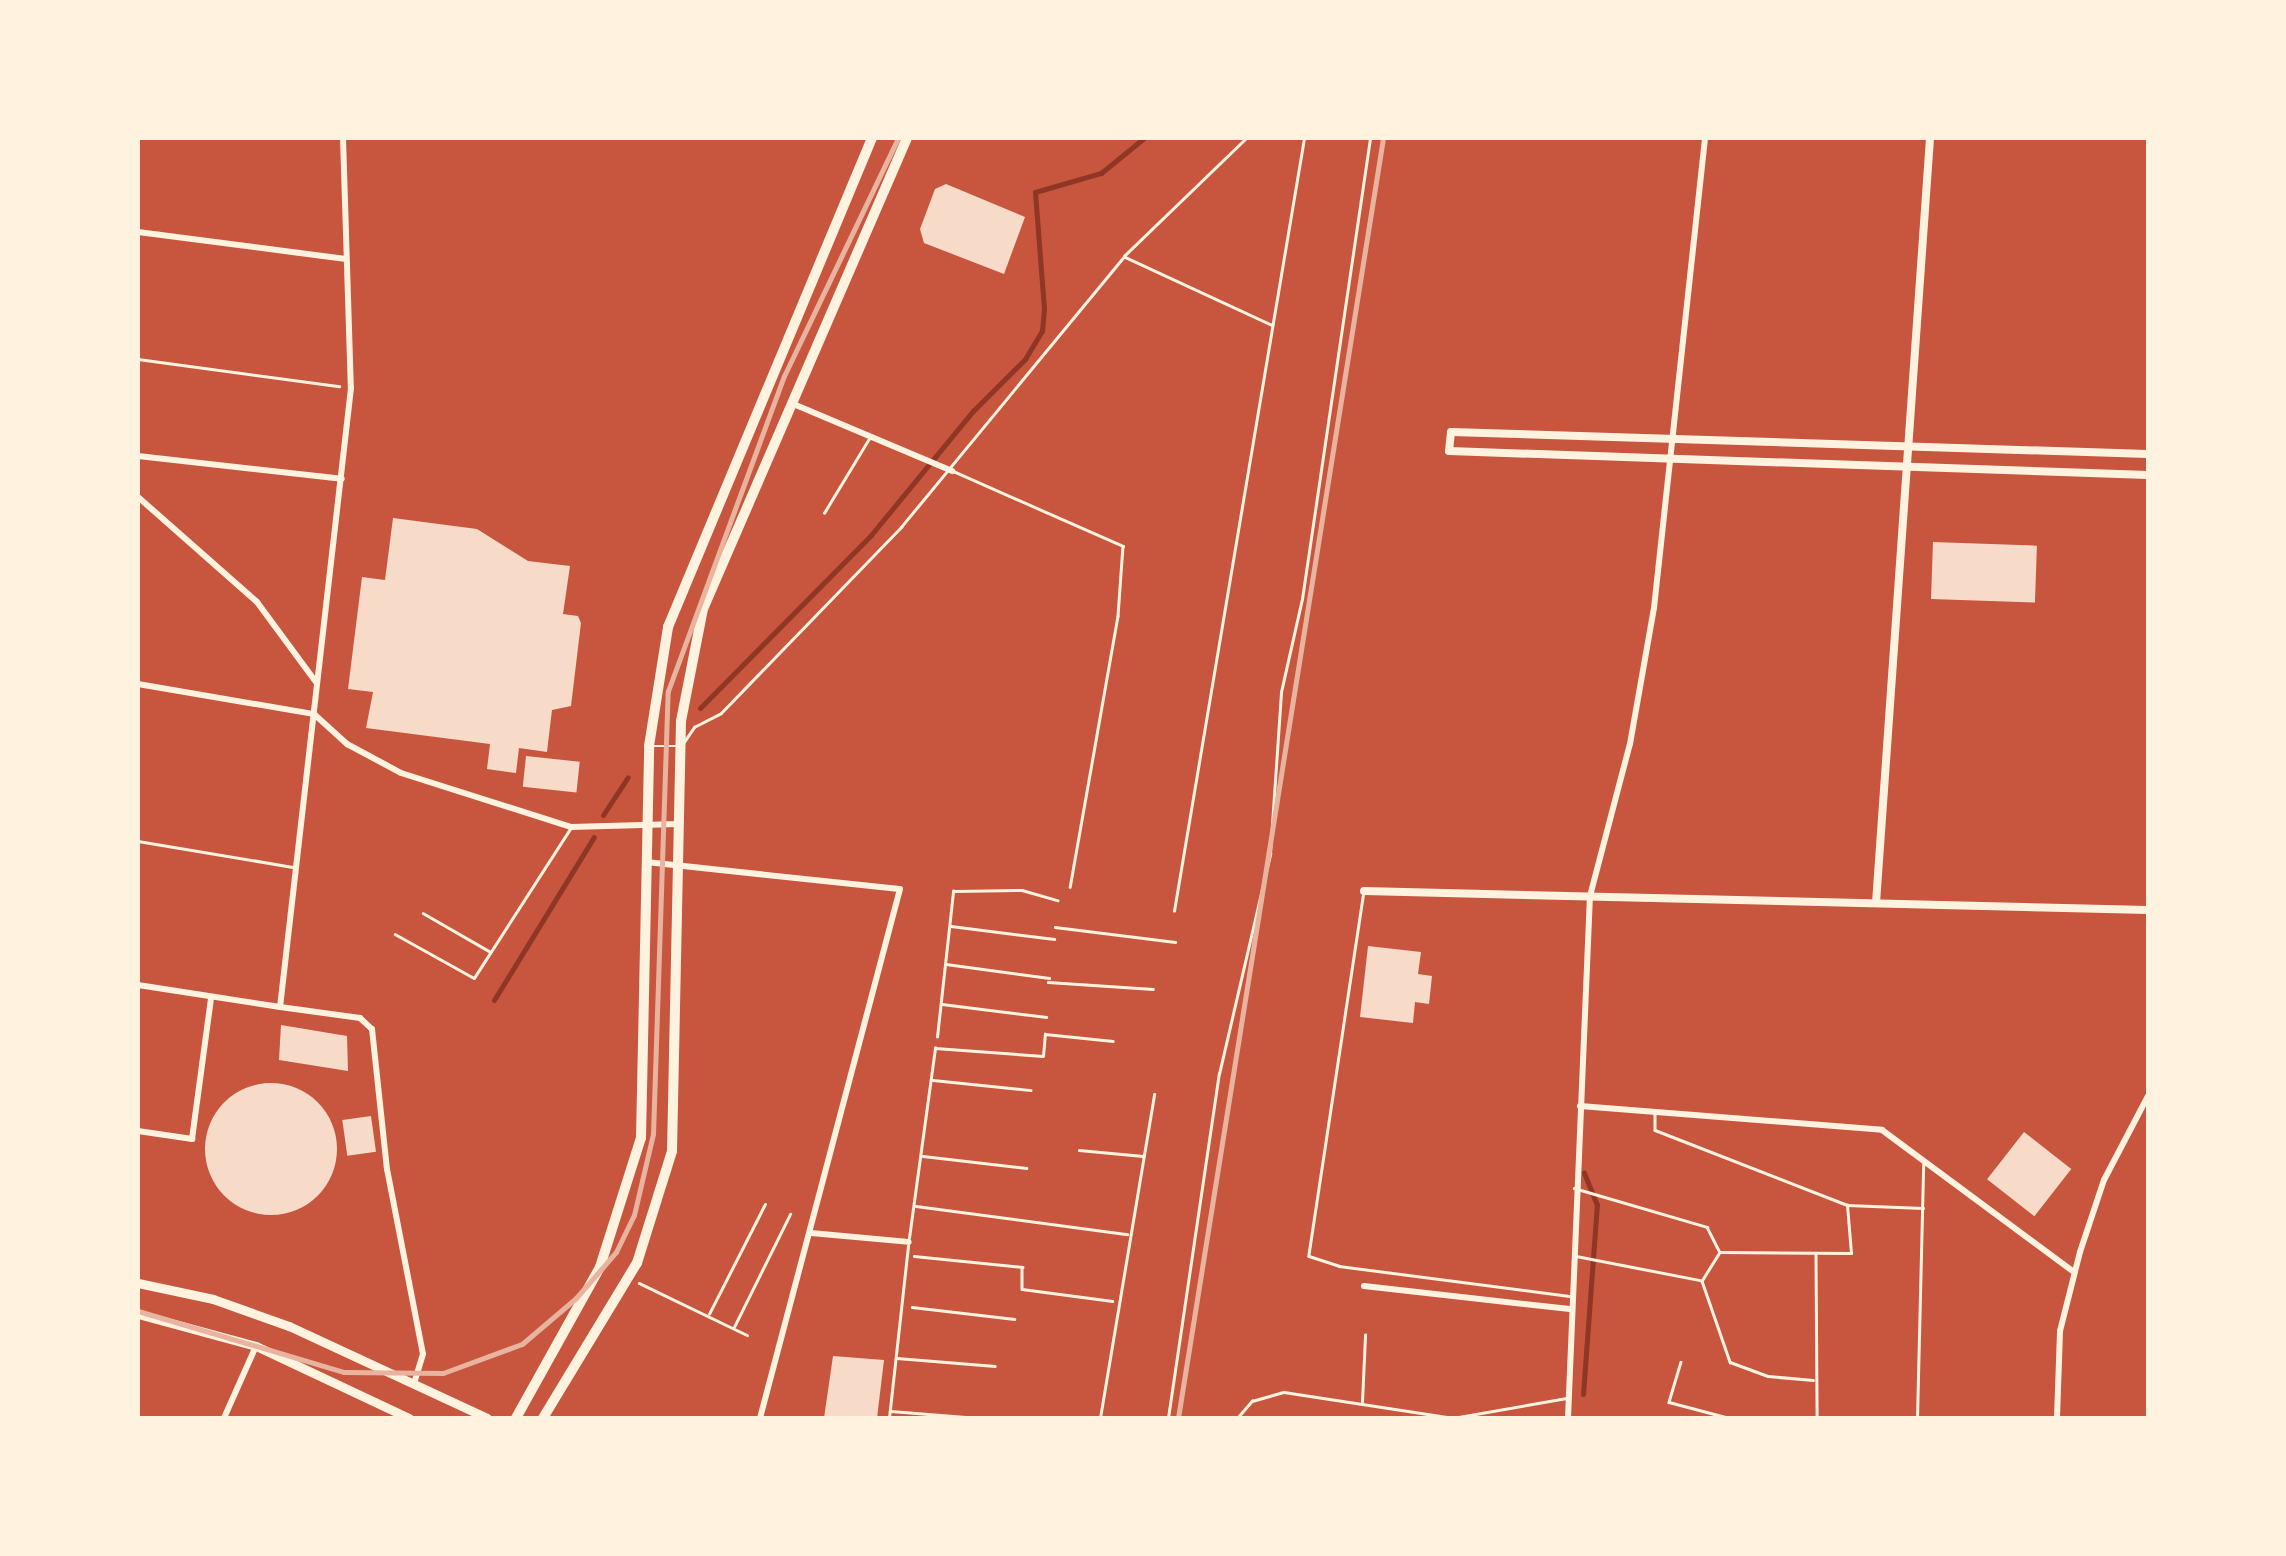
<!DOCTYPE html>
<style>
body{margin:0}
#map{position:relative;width:2286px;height:1556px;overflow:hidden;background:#c8553d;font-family:"IBM Plex Sans",sans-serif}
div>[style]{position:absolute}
.stream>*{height:5px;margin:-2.5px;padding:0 2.5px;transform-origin:2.5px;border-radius:2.5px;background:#8f3625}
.building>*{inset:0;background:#f7dbc8;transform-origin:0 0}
.round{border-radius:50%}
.path>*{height:2.5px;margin:-1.25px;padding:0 1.25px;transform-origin:1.25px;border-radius:1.25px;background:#fff3e0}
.service>*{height:2.5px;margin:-1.25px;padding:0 1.25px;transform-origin:1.25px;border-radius:1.25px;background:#fff3e0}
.minor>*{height:6px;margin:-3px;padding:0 3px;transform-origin:3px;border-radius:3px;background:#fff3e0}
.tertiary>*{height:8px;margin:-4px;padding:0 4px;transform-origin:4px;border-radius:4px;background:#fff3e0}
.secondary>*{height:9px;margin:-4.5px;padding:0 4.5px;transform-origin:4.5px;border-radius:4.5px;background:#fff3e0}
.primary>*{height:10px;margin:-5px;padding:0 5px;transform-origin:5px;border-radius:5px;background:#fff3e0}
.rail>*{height:5px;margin:-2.5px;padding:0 2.5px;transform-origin:2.5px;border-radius:2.5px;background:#e9b49f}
span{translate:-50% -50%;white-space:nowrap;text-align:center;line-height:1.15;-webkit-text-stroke:9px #fff3e0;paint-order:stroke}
.frame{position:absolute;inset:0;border:140px solid #fff3e0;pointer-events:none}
</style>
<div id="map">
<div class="stream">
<div style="left:700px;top:708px;width:243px;rotate:-45.3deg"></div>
<div style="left:871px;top:535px;width:161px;rotate:-50.6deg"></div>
<div style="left:973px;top:411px;width:74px;rotate:-45deg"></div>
<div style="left:1025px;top:359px;width:33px;rotate:-59deg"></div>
<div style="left:1042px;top:331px;width:22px;rotate:-85deg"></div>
<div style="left:1044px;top:309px;width:117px;rotate:-94.4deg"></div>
<div style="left:1035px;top:192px;width:69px;rotate:-16.1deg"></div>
<div style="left:1101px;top:173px;width:55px;rotate:-39.1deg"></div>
<div style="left:603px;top:815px;width:45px;rotate:-56.7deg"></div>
<div style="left:494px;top:1000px;width:191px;rotate:-58.5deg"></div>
<div style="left:1583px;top:1394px;width:190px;rotate:-85.8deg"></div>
<div style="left:1597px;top:1205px;width:35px;rotate:-112deg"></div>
</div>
<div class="building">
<div style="clip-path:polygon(946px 184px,1025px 217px,1004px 274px,924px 243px,920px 229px,935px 189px)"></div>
<div style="clip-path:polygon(393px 518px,477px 529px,528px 561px,570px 566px,563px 614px,578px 616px,581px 623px,571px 706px,552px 710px,547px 752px,519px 748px,516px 773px,487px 769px,490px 744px,366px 728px,373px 692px,348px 689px,362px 577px,385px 580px)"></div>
<div style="left:1933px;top:542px;width:104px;height:57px;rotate:2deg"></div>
<div style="left:526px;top:756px;width:54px;height:31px;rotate:6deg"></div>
<div style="clip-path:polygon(1368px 946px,1421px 952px,1418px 974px,1432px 976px,1429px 1004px,1415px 1002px,1413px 1023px,1360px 1017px)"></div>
<div style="clip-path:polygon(281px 1025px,347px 1036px,348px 1071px,279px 1060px)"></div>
<div class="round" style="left:205px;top:1083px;width:132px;height:132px"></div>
<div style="left:371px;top:1116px;width:36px;height:29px;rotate:82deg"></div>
<div style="left:2024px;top:1132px;width:60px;height:60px;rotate:38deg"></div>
<div style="clip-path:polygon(833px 1356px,884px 1360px,877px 1418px,824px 1418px)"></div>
</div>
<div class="path">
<div style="left:138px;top:359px;width:203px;rotate:7.7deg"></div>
<div style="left:951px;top:926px;width:104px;rotate:7.2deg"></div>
<div style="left:1055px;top:927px;width:121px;rotate:7.1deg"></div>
<div style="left:946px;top:964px;width:104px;rotate:7.7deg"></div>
<div style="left:1048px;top:982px;width:105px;rotate:3.8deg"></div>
<div style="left:942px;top:1004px;width:105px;rotate:7.1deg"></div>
<div style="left:937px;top:1037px;width:147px;rotate:-83.7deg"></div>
<div style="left:953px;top:891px;width:69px;rotate:-0.8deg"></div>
<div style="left:1022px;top:890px;width:37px;rotate:16deg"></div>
<div style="left:914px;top:1256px;width:109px;rotate:5.8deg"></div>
<div style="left:1022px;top:1267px;width:22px;rotate:90deg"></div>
<div style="left:1022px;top:1289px;width:91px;rotate:7.6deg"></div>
<div style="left:639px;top:1283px;width:120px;rotate:25.7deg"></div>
<div style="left:912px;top:1307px;width:103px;rotate:6.7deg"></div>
<div style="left:709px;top:1314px;width:123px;rotate:-63deg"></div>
<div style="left:734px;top:1327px;width:126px;rotate:-63.6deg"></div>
<div style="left:1681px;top:1362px;width:42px;rotate:106.7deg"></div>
<div style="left:1669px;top:1402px;width:62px;rotate:14.9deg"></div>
<div style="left:1168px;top:1418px;width:348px;rotate:-81.6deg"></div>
<div style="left:1219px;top:1074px;width:226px;rotate:-76.9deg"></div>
<div style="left:1270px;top:854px;width:162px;rotate:-86.1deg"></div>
<div style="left:1281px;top:692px;width:95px;rotate:-77.3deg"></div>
<div style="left:1302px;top:599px;width:466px;rotate:-81.6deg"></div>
</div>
<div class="service">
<div style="left:1125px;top:257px;width:162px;rotate:24.8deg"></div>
<div style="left:953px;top:471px;width:186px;rotate:23.8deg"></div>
<div style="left:1123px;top:546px;width:70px;rotate:94.1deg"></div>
<div style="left:1118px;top:616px;width:275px;rotate:100deg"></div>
<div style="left:824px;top:513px;width:89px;rotate:-58.8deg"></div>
<div style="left:684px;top:742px;width:18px;rotate:-56deg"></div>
<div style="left:694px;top:727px;width:30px;rotate:-27deg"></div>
<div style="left:721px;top:713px;width:259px;rotate:-45.9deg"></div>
<div style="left:901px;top:527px;width:351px;rotate:-50.5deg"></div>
<div style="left:1124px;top:256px;width:170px;rotate:-44deg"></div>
<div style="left:651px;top:746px;width:27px"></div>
<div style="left:138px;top:841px;width:158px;rotate:9.5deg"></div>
<div style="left:1364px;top:891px;width:369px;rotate:98.6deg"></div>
<div style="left:1309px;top:1256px;width:32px;rotate:18deg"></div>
<div style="left:1339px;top:1266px;width:232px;rotate:7.4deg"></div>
<div style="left:1174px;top:911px;width:784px;rotate:-80.45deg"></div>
<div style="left:423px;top:913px;width:76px;rotate:29.9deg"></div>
<div style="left:395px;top:934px;width:90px;rotate:29.1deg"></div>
<div style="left:474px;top:978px;width:177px;rotate:-57.2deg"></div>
<div style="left:933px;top:1080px;width:98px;rotate:5.9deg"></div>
<div style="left:1655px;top:1114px;width:16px;rotate:90deg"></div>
<div style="left:1655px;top:1130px;width:206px;rotate:21.3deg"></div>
<div style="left:1847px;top:1205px;width:76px;rotate:2.3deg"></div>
<div style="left:1079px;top:1150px;width:64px;rotate:5.4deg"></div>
<div style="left:923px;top:1156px;width:104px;rotate:6.6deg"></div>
<div style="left:1574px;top:1188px;width:139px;rotate:16.3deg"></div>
<div style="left:1707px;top:1227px;width:28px;rotate:63deg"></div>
<div style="left:1720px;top:1252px;width:131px;rotate:0.4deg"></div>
<div style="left:1851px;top:1253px;width:48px;rotate:-94.8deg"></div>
<div style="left:916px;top:1206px;width:213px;rotate:7.6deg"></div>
<div style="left:909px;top:1238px;width:192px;rotate:-82.2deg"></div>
<div style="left:935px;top:1048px;width:108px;rotate:4.2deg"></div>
<div style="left:1043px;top:1056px;width:22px;rotate:-85deg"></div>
<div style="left:1045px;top:1034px;width:68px;rotate:5.9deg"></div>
<div style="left:1719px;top:1254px;width:32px;rotate:122deg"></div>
<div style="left:1702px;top:1281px;width:86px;rotate:70.9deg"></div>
<div style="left:1730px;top:1362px;width:40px;rotate:20.2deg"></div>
<div style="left:1768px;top:1376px;width:45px;rotate:5.1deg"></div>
<div style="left:1816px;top:1255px;width:163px;rotate:89.6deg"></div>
<div style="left:1576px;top:1256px;width:126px;rotate:11deg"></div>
<div style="left:897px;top:1358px;width:98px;rotate:4.7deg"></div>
<div style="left:1362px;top:1402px;width:67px;rotate:-87.4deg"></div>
<div style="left:891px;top:1411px;width:87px;rotate:4.6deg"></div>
<div style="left:889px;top:1418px;width:173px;rotate:-83.7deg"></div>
<div style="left:1100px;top:1418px;width:328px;rotate:-80.5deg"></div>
<div style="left:1237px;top:1418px;width:23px;rotate:-49deg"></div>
<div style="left:1252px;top:1401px;width:33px;rotate:-16deg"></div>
<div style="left:1284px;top:1392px;width:171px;rotate:8.7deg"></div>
<div style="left:1453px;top:1418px;width:115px;rotate:-10deg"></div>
<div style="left:1917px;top:1418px;width:253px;rotate:-88.6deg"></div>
</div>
<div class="minor">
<div style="left:343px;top:138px;width:250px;rotate:88.2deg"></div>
<div style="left:351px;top:388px;width:623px;rotate:96.54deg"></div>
<div style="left:280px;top:1007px;width:81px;rotate:7.8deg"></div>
<div style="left:360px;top:1018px;width:16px;rotate:43deg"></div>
<div style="left:372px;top:1029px;width:141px;rotate:83.9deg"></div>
<div style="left:387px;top:1169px;width:188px;rotate:79deg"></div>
<div style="left:423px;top:1354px;width:28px;rotate:107deg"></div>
<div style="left:138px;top:232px;width:210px;rotate:7.4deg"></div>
<div style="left:791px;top:403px;width:175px;rotate:22.9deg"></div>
<div style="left:138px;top:456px;width:205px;rotate:6.4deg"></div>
<div style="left:138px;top:497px;width:159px;rotate:41.4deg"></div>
<div style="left:257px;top:602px;width:99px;rotate:53.6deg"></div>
<div style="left:138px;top:684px;width:179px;rotate:9.7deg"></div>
<div style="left:314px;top:714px;width:45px;rotate:42.3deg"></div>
<div style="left:347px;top:744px;width:61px;rotate:28.2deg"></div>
<div style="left:401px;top:773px;width:178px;rotate:17.6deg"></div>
<div style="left:571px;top:827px;width:107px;rotate:-1.6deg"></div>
<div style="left:646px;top:862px;width:255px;rotate:6.1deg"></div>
<div style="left:900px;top:889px;width:547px;rotate:104.82deg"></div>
<div style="left:138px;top:985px;width:144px;rotate:8.8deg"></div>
<div style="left:1580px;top:1106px;width:303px;rotate:4.5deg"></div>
<div style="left:1882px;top:1130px;width:239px;rotate:36.5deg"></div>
<div style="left:138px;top:1131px;width:55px;rotate:8.4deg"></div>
<div style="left:192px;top:1139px;width:142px;rotate:-82.3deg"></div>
<div style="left:811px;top:1233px;width:98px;rotate:5.2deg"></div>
<div style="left:1364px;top:1286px;width:207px;rotate:6.4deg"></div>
<div style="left:224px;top:1418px;width:79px;rotate:-66deg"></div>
<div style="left:1568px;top:1418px;width:522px;rotate:-87.59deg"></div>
<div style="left:1590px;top:896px;width:157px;rotate:-75.3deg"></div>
<div style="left:1630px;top:744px;width:138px;rotate:-80deg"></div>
<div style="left:1654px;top:608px;width:473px;rotate:-83.8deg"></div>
<div style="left:2057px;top:1418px;width:87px;rotate:-88deg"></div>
<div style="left:2060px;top:1331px;width:81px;rotate:-75.8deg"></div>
<div style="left:2080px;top:1252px;width:76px;rotate:-71.6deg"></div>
<div style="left:2104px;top:1180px;width:95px;rotate:-62.4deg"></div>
</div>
<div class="tertiary">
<div style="left:2148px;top:454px;width:697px;rotate:-178.19deg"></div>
<div style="left:1451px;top:432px;width:19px;rotate:96deg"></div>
<div style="left:1449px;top:451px;width:699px;rotate:1.97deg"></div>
<div style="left:1364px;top:891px;width:784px;rotate:1.39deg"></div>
<div style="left:1876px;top:903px;width:767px;rotate:-85.96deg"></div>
</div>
<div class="secondary">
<div style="left:138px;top:1283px;width:77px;rotate:12deg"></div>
<div style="left:213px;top:1299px;width:81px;rotate:19.6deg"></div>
<div style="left:289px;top:1326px;width:218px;rotate:24.9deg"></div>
<div style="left:138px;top:1314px;width:122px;rotate:15.2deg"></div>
<div style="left:256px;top:1346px;width:169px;rotate:25.2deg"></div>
</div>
<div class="primary">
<div style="left:516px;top:1418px;width:173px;rotate:-60.9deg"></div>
<div style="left:600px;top:1267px;width:135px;rotate:-72.4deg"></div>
<div style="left:641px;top:1138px;width:392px;rotate:-88.8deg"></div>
<div style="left:649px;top:746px;width:121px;rotate:-80.9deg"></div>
<div style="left:668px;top:627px;width:530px;rotate:-67.36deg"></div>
<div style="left:543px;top:1418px;width:181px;rotate:-58.8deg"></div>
<div style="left:637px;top:1263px;width:117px;rotate:-72.6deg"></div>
<div style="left:672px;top:1151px;width:430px;rotate:-88.8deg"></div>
<div style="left:681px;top:721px;width:114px;rotate:-78.9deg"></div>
<div style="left:703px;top:609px;width:513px;rotate:-66.58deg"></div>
</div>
<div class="rail">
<div style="left:138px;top:1311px;width:215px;rotate:16.5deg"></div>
<div style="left:344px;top:1372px;width:99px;rotate:0.6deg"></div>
<div style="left:443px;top:1373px;width:84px;rotate:-20.2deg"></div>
<div style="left:522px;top:1344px;width:71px;rotate:-40.4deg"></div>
<div style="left:576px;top:1298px;width:61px;rotate:-49deg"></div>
<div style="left:616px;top:1252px;width:41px;rotate:-64.1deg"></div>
<div style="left:634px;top:1215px;width:83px;rotate:-76.8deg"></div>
<div style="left:653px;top:1134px;width:443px;rotate:-88.1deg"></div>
<div style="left:668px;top:691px;width:336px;rotate:-69.8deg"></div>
<div style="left:784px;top:376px;width:264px;rotate:-64.4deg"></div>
<div style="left:1178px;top:1418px;width:1296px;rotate:-80.9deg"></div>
</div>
<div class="frame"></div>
</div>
